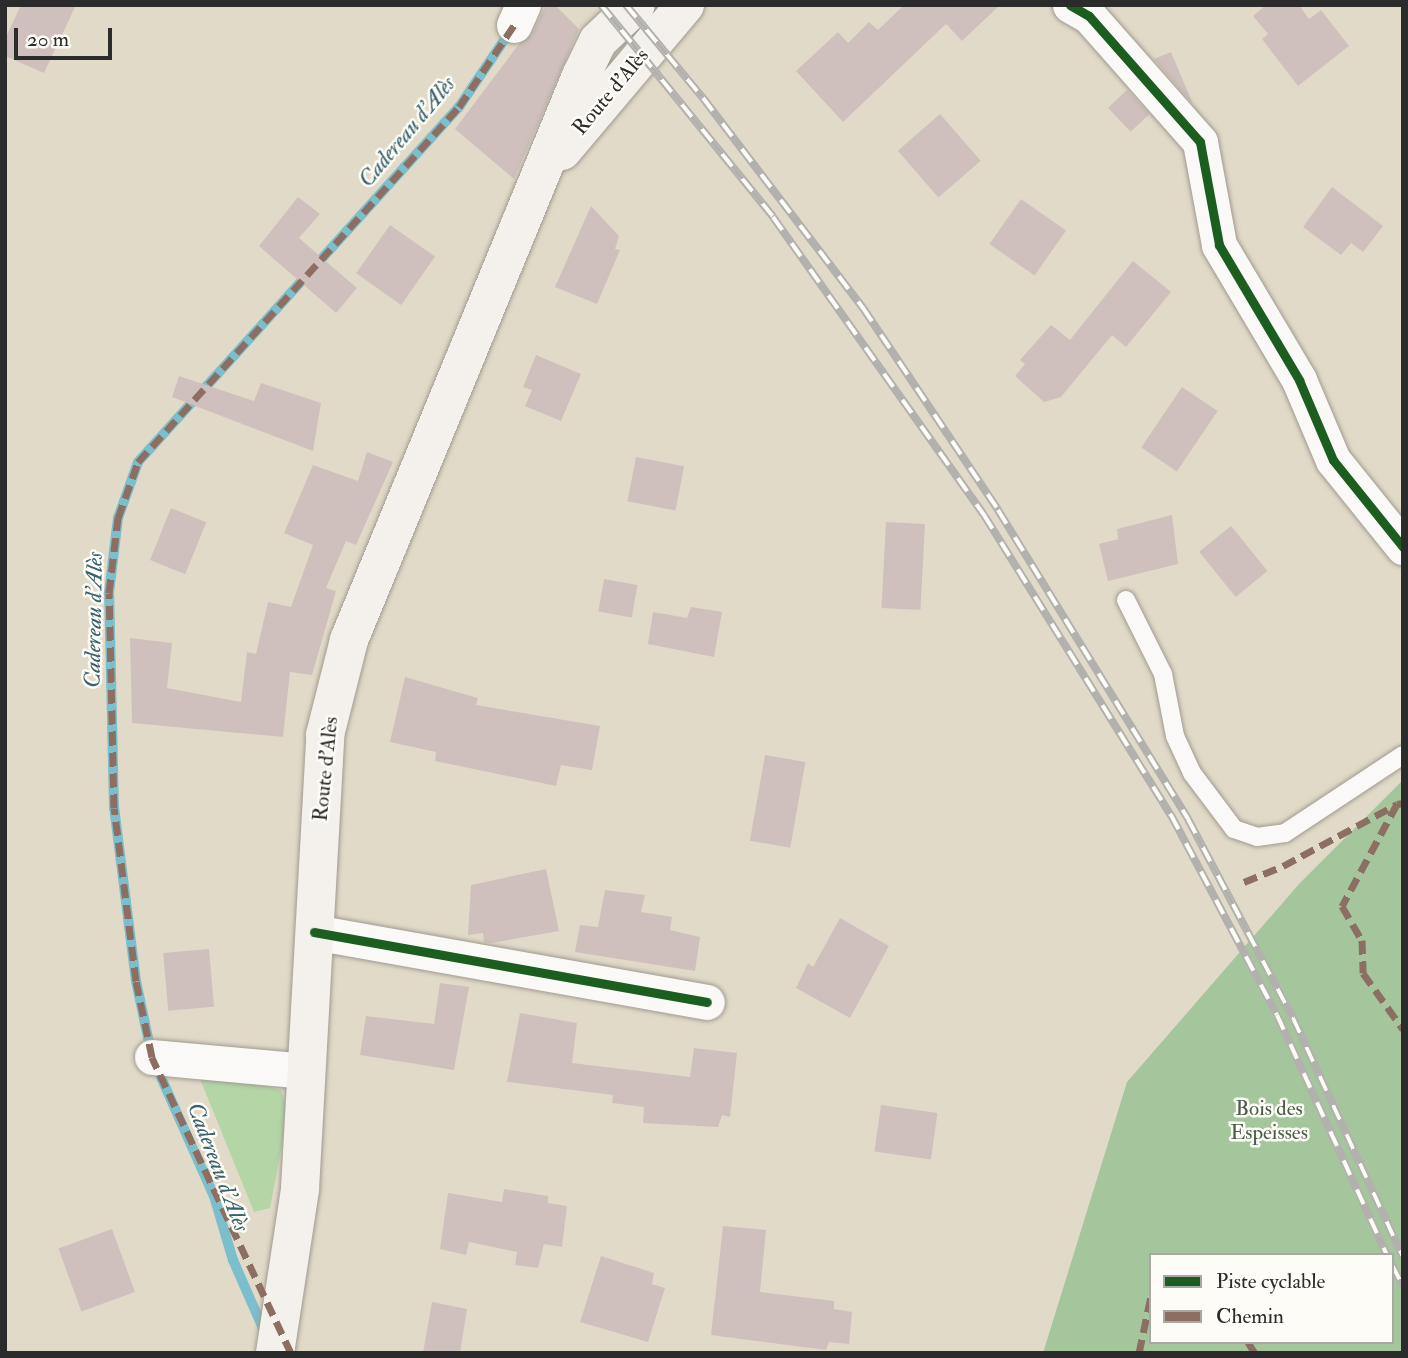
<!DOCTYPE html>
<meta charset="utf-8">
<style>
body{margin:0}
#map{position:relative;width:1408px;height:1358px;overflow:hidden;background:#e2dac8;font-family:"IM FELL Double Pica",serif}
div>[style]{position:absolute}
.green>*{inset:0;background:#b4d6a7}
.forest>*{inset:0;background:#a5c69c}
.stream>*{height:10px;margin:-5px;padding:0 5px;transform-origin:5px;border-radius:5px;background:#7bbecc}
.building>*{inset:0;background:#d0c0bd;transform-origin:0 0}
.roads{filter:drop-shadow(0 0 2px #9f9b91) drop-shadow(0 0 2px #9f9b91)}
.service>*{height:18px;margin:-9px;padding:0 9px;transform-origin:9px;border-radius:9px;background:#fbf9f7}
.minor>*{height:35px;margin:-17.5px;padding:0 17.5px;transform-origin:17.5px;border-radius:17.5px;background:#fbf9f7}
.secondary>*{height:38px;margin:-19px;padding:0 19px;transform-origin:19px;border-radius:19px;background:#f4f1ec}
.rail>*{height:8px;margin-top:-4px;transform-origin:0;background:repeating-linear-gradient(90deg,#fdfcf7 0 16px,#b2b1ae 0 32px);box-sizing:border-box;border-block:2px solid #b2b1ae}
.quiet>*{height:7px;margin-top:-3.5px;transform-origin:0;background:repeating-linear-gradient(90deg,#8d6e63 0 14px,transparent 0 21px)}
.cycleway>*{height:9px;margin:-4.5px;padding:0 4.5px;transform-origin:4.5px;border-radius:4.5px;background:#1b5e20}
span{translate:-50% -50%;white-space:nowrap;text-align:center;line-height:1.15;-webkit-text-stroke:5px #fdfcf7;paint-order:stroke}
.street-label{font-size:21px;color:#2b2b2b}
.park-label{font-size:21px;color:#495d48}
.water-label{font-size:23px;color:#39616c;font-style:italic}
.frame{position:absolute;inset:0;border:7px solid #2b2b2b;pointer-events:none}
.legend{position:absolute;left:1149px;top:1253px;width:245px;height:91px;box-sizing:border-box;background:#fdfcf7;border:2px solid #a9a8a5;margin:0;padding:9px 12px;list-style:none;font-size:21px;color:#2b2b2b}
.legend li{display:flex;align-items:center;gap:14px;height:35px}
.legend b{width:35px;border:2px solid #a9a8a5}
.scale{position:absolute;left:14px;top:28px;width:98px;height:32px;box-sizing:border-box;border:4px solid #2b2b2b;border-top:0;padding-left:9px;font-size:21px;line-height:24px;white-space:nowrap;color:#2b2b2b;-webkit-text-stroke:5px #fdfcf7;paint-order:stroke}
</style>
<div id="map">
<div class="green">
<div style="clip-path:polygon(196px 1069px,281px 1090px,288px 1113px,270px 1208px,254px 1212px)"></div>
</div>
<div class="forest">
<div style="clip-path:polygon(evenodd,1403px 780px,1403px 1353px,1043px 1353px,1127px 1082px,1299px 884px,1403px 780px,1151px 1255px,1392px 1255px,1392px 1342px,1151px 1342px,1151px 1255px)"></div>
</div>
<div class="stream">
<div style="left:151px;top:1052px;width:73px;rotate:-101.9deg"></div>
<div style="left:136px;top:981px;width:174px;rotate:-97.2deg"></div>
<div style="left:114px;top:808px;width:215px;rotate:-91.3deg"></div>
<div style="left:109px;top:593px;width:76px;rotate:-83.2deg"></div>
<div style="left:118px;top:518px;width:59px;rotate:-70.3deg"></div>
<div style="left:138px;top:462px;width:479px;rotate:-47.9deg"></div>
<div style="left:459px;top:107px;width:93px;rotate:-56deg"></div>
<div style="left:156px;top:1066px;width:142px;rotate:66deg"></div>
<div style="left:214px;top:1196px;width:67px;rotate:73.5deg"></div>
<div style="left:233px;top:1260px;width:80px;rotate:66.3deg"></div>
</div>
<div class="building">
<div style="clip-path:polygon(21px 5px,76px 5px,44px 73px,5px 56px,5px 39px)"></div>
<div style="clip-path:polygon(546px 5px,555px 5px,579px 29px,514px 179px,455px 129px,519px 44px,532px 34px)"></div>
<div style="clip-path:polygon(904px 5px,1000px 5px,962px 41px,946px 24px,843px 122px,796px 71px,838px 32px,848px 43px,869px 22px,878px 30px)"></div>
<div style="clip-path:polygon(1266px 5px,1299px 5px,1309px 19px,1321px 10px,1349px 46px,1298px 86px,1262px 39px,1268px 34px,1253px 16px)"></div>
<div style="clip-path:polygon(1171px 52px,1193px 104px,1154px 59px)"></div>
<div style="left:1127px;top:90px;width:33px;height:26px;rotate:47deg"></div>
<div style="left:940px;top:114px;width:62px;height:56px;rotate:49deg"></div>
<div style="clip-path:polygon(1332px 187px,1383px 226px,1363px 252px,1351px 243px,1341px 255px,1303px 227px)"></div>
<div style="clip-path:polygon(298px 197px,320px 214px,299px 238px,357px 288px,336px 313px,259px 246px)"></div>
<div style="left:1021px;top:199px;width:55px;height:55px;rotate:35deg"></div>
<div style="clip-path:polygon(591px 206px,619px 236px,615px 249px,620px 250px,597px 304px,555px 287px)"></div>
<div style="left:390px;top:225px;width:55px;height:59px;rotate:35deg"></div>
<div style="clip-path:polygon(1133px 261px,1171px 292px,1126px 347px,1112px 335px,1061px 397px,1044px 402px,1015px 376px,1025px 364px,1020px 360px,1051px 325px,1070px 340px)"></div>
<div style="clip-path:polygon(536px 355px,581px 374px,561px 421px,525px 406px,532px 390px,523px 387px)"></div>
<div style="clip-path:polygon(179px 376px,254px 401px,261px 383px,321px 403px,313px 451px,172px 397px)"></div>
<div style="left:1182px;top:387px;width:43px;height:73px;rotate:34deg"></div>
<div style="clip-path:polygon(367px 452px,393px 462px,356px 545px,346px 541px,326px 588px,336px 591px,312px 675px,290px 672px,283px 737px,132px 723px,130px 638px,172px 643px,167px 688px,241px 702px,247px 652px,256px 654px,268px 602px,291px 607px,313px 545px,284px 533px,313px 465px,358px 481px)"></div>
<div style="left:636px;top:457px;width:49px;height:45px;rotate:11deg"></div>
<div style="left:171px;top:508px;width:38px;height:56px;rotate:22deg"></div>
<div style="clip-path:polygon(1172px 515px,1178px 564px,1108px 581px,1099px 544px,1118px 539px,1117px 529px)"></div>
<div style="left:886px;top:522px;width:39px;height:86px;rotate:3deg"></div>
<div style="left:1231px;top:526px;width:58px;height:41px;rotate:51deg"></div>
<div style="left:604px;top:579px;width:34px;height:33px;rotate:10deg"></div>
<div style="clip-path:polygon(691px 607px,722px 612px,714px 657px,648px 644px,653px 612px,687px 618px)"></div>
<div style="clip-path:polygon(405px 677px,478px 698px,476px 705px,600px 726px,592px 770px,561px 765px,556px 786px,435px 761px,436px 752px,390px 742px)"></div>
<div style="left:765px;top:755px;width:41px;height:87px;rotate:10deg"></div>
<div style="clip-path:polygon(546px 869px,559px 931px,491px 943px,484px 942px,483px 933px,468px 935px,471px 885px)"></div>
<div style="clip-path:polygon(605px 890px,645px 895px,641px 912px,672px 917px,670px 930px,700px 937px,695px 971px,575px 952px,580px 925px,598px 927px)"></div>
<div style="clip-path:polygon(840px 918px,889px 946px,850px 1018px,796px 988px,808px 963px,813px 967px)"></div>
<div style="left:209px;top:949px;width:58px;height:46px;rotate:85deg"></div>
<div style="clip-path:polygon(440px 983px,469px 987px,454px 1070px,360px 1055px,366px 1016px,434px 1024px)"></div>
<div style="clip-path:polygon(520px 1013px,577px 1023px,572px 1063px,690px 1077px,694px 1048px,737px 1053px,730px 1117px,722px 1115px,718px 1127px,643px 1123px,644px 1107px,612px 1103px,613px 1095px,507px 1082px)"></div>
<div style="left:881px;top:1105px;width:57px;height:47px;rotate:8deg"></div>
<div style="clip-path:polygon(504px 1189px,548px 1196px,548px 1203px,567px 1206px,562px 1247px,544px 1244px,538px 1268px,515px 1265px,517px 1252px,469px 1242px,466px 1255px,440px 1249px,448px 1193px,502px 1202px)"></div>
<div style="clip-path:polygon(723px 1226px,766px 1230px,760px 1292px,834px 1301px,834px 1309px,852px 1312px,849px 1344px,829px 1342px,826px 1350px,711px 1335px)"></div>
<div style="left:112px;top:1229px;width:67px;height:57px;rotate:70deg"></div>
<div style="clip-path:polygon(601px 1256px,654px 1273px,652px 1284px,665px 1288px,648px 1342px,580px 1322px)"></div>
<div style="clip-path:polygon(432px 1302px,467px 1309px,460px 1353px,423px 1353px)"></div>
</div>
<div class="roads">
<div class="service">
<div style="left:1126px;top:600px;width:83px;rotate:63.4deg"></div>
<div style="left:1163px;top:674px;width:63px;rotate:79deg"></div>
<div style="left:1175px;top:736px;width:41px;rotate:65.3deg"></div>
<div style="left:1192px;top:773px;width:70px;rotate:53.1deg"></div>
<div style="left:1234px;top:829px;width:24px;rotate:19deg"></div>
<div style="left:1257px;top:837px;width:28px;rotate:-8deg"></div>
<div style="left:1285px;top:833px;width:141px;rotate:-33.5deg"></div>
</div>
<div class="minor">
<div style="left:1070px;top:5px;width:22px;rotate:30deg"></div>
<div style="left:1089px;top:16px;width:168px;rotate:48.6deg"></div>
<div style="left:1200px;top:142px;width:105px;rotate:79.5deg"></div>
<div style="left:1219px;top:245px;width:157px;rotate:59.3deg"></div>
<div style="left:1299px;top:380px;width:87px;rotate:67deg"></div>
<div style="left:1333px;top:460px;width:112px;rotate:51.2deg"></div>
<div style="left:514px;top:25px;width:22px;rotate:-66deg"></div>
<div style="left:314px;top:932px;width:399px;rotate:10.1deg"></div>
<div style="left:152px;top:1057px;width:154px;rotate:5.2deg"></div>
</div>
<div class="secondary">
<div style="left:562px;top:151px;width:191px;rotate:-49.9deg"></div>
<div style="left:275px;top:1353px;width:166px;rotate:-81.3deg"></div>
<div style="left:300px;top:1189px;width:455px;rotate:-86.8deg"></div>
<div style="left:325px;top:735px;width:98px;rotate:-75.8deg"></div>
<div style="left:349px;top:640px;width:610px;rotate:-67.64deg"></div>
<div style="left:581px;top:76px;width:39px;rotate:-64deg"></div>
<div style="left:598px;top:41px;width:52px;rotate:-43.5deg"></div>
</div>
</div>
<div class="rail">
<div style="left:601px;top:5px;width:273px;rotate:50.9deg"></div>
<div style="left:773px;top:217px;width:365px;rotate:54.7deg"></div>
<div style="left:984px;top:515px;width:354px;rotate:58.1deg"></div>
<div style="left:1171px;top:815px;width:226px;rotate:62.1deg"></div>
<div style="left:1277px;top:1015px;width:264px;rotate:65.4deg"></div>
<div style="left:626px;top:5px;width:121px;rotate:50.4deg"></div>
<div style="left:703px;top:98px;width:264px;rotate:52.7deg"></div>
<div style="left:863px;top:308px;width:243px;rotate:56.2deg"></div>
<div style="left:998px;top:510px;width:363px;rotate:58.4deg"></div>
<div style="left:1188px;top:819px;width:225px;rotate:62.2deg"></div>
<div style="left:1293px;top:1018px;width:263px;rotate:65.3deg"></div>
<div style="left:1392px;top:1265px;width:24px;rotate:62deg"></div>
</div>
<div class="quiet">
<div style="left:1403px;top:803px;width:6px;rotate:171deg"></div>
<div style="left:1397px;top:804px;width:116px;rotate:118.3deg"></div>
<div style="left:1342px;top:906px;width:39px;rotate:60deg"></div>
<div style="left:1362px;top:940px;width:33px;rotate:88deg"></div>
<div style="left:1363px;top:973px;width:69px;rotate:54.5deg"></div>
<div style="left:1244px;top:882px;width:42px;rotate:-22.3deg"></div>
<div style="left:1283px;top:866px;width:130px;rotate:-28.5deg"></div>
<div style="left:1248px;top:1342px;width:13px;rotate:58deg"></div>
<div style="left:291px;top:1353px;width:327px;rotate:-115.2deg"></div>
<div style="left:152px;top:1057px;width:78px;rotate:-101.9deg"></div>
<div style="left:136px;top:981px;width:174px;rotate:-97.2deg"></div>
<div style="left:114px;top:808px;width:215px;rotate:-91.3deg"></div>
<div style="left:109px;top:593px;width:76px;rotate:-83.2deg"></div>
<div style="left:118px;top:518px;width:59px;rotate:-70.3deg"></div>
<div style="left:138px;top:462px;width:479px;rotate:-47.9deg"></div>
<div style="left:459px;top:107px;width:99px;rotate:-56.1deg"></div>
<div style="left:1139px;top:1353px;width:58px;rotate:-78.1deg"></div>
</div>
<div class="cycleway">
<div style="left:1070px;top:5px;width:22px;rotate:30deg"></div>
<div style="left:1089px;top:16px;width:168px;rotate:48.6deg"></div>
<div style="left:1200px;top:142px;width:105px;rotate:79.5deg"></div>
<div style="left:1219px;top:245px;width:157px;rotate:59.3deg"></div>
<div style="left:1299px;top:380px;width:87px;rotate:67deg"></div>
<div style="left:1333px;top:460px;width:112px;rotate:51.2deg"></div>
<div style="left:314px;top:932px;width:399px;rotate:10.1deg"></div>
</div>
<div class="street-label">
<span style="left:611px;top:92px;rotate:-50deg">Route d'Alès</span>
<span style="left:326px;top:769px;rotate:-84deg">Route d'Alès</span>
</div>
<div class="park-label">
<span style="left:1269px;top:1121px">Bois des<br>Espeisses</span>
</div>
<div class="water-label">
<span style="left:407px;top:132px;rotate:-50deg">Cadereau d'Alès</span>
<span style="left:94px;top:620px;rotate:-89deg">Cadereau d'Alès</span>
<span style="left:218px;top:1167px;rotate:69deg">Cadereau d'Alès</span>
</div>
<div class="frame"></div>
<ul class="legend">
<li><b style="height:9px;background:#1b5e20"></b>Piste cyclable</li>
<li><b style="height:9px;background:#8d6e63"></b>Chemin</li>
</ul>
<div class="scale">20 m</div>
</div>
